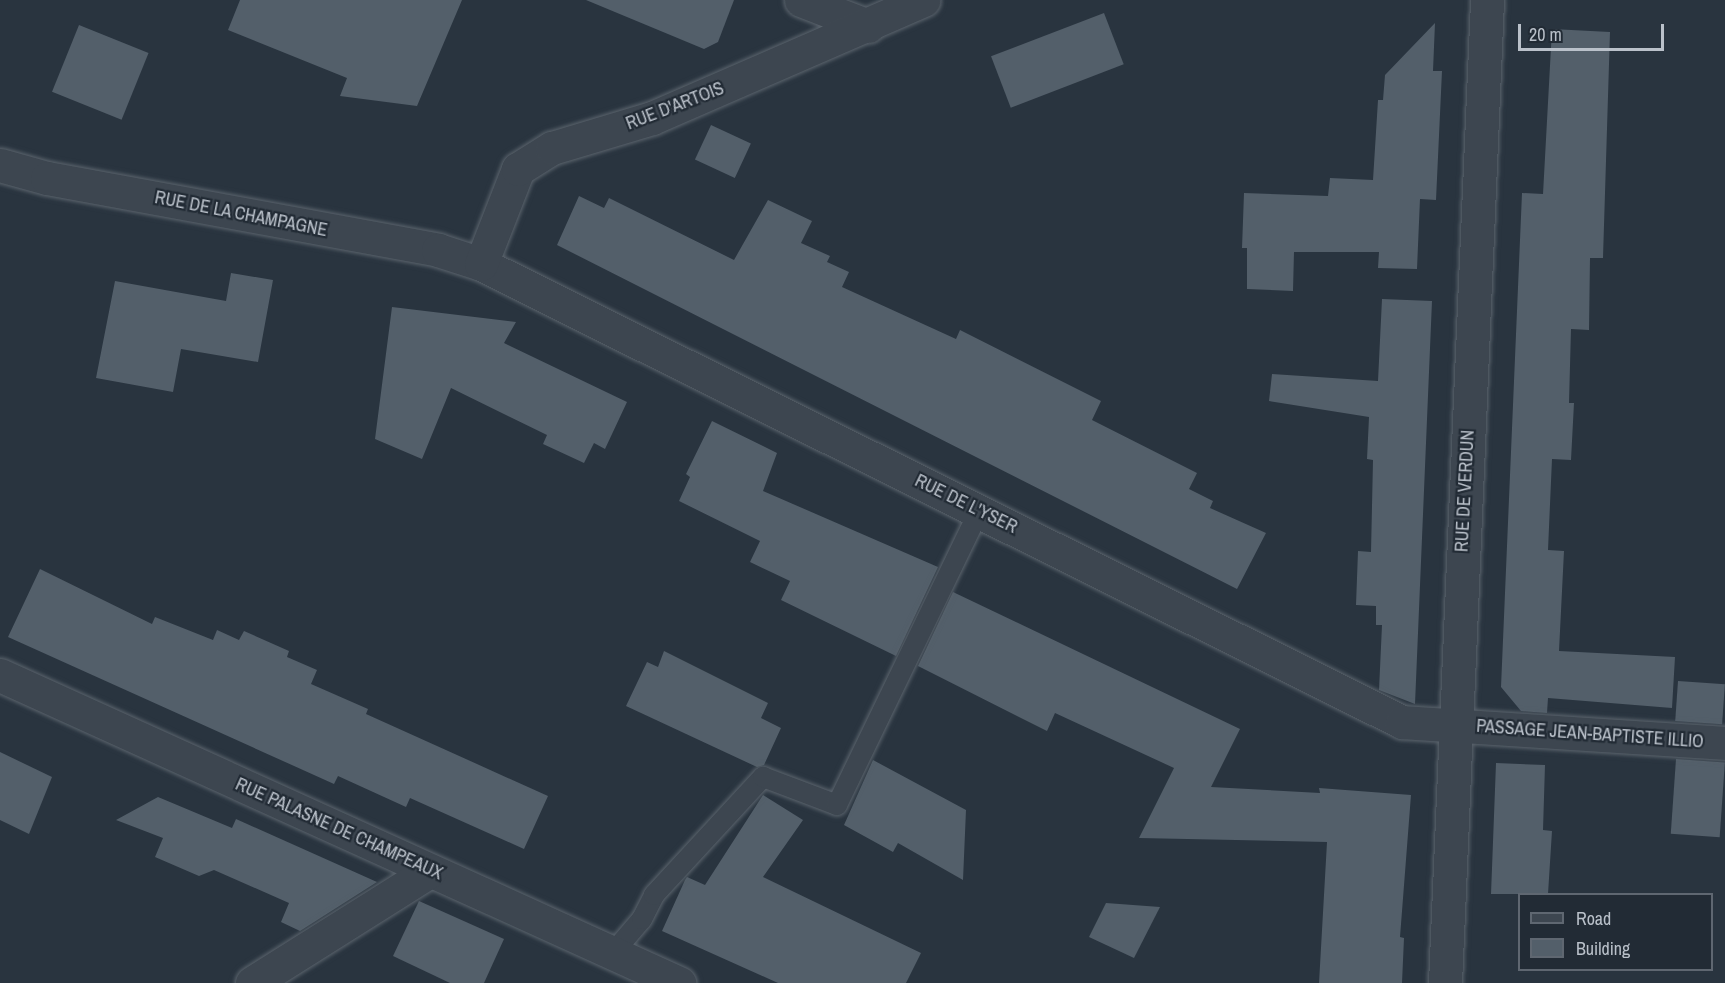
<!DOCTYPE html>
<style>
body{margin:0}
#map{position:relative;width:1725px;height:983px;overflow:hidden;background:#29343f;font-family:"Archivo Narrow",sans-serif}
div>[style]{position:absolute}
.building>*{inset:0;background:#535f6a;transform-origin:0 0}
.roads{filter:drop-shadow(0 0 2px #5b646d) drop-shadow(0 0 2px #5b646d)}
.lane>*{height:20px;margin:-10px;padding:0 10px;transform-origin:10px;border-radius:10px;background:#3d4650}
.street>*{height:33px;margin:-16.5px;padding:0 16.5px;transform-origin:16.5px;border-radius:16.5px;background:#3d4650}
span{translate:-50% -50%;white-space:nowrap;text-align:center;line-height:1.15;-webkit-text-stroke:4.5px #222b35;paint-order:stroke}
.street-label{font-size:18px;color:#bac1ca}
.legend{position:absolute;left:1518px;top:893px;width:195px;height:78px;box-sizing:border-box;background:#222b35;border:2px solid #5f6771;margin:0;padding:8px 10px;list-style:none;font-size:18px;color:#bac1ca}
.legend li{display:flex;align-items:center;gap:12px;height:30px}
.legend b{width:30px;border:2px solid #5f6771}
.scale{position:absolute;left:1518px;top:24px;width:146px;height:27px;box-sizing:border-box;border:3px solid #bac1ca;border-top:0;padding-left:8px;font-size:18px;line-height:21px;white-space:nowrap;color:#bac1ca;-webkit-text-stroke:4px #222b35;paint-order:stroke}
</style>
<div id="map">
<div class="building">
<div style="clip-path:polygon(240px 0,462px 0,417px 106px,340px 96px,347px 78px,228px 30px)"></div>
<div style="clip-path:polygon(586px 0,734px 0,718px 42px,704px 49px)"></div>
<div style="left:1104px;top:13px;width:55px;height:121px;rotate:69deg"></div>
<div style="clip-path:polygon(1435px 23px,1433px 71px,1442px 71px,1436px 200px,1420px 199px,1417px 269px,1378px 268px,1379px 252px,1294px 252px,1293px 291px,1247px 289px,1247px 248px,1242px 248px,1244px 193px,1328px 196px,1330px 178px,1373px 180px,1378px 100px,1383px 100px,1385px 75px)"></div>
<div style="left:79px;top:25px;width:75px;height:72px;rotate:22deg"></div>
<div style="clip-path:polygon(1552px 29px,1610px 32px,1603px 258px,1590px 258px,1589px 330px,1571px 329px,1569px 403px,1574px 403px,1571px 460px,1552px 459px,1548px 550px,1564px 551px,1559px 651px,1675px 657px,1672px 708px,1548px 698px,1547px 713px,1521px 711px,1501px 687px,1522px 193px,1543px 194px)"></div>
<div style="left:711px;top:125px;width:44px;height:38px;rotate:25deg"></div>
<div style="clip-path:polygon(579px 196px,604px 208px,609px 198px,734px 260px,768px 200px,812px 221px,801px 243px,830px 256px,827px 262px,849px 272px,842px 287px,956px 339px,960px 330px,1101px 401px,1092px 420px,1197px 473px,1189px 489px,1213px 501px,1210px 508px,1266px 533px,1237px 589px,557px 245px)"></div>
<div style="clip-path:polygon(231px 273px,273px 280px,258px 362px,181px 349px,173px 392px,96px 378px,115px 281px,226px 301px)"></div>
<div style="clip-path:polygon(1382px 299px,1432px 301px,1415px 704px,1379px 690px,1382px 625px,1376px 625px,1376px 606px,1356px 605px,1358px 551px,1371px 552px,1373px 460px,1367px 459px,1369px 417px,1269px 401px,1272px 374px,1378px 381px)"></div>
<div style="clip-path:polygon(392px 307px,516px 322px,504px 343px,627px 402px,605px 449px,594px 443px,584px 463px,543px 444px,547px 435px,451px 388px,422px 459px,375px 439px)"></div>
<div style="clip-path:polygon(712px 421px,777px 453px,763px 491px,938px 567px,896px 656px,781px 600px,790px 581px,750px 562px,760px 541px,679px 501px,690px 477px,686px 474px)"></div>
<div style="clip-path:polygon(40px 569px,152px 624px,155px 617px,213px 640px,217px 630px,239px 640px,244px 631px,289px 651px,287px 657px,317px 670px,311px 684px,368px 709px,366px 714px,548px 796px,524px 849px,410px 798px,406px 807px,338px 776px,334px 784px,8px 637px)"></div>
<div style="clip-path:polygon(953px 592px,1240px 729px,1211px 787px,1320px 793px,1319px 788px,1411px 795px,1400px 937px,1404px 938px,1402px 983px,1319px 983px,1327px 842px,1139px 838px,1174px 768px,1055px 713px,1047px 731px,918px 666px)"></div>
<div style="clip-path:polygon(664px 651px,768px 703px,761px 718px,781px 728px,764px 765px,757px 767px,626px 706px,647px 662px,658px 667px)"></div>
<div style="left:1678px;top:681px;width:47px;height:40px;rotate:4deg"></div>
<div style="clip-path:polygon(0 752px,52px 777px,29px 834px,0 820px)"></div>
<div style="left:1676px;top:759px;width:49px;height:75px;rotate:4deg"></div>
<div style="clip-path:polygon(873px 760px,966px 810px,963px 880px,898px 843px,893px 852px,844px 825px)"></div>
<div style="clip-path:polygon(1496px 763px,1545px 765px,1543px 830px,1552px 831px,1548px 894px,1491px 894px)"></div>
<div style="clip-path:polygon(763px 795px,803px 820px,763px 877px,921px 953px,906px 983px,778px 983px,662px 931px,685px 880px,687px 877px,705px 885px)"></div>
<div style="clip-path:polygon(158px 797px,232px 828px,236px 819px,377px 882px,300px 931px,281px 922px,289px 903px,214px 870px,199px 876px,155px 857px,163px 838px,116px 820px)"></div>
<div style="clip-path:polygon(419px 901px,504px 939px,484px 983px,450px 983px,393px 956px)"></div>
<div style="clip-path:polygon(1106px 903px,1160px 907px,1134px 958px,1089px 937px)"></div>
</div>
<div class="roads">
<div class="lane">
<div style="left:612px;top:954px;width:46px;rotate:-49.4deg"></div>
<div style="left:642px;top:919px;width:27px;rotate:-63deg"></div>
<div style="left:654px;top:895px;width:161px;rotate:-47.3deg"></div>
<div style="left:763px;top:777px;width:79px;rotate:20.7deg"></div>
<div style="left:837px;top:805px;width:326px;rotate:-64.2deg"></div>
</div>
<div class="street">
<div style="left:801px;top:0;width:72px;rotate:21.2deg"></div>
<div style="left:0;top:165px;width:49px;rotate:15.5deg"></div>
<div style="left:47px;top:178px;width:398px;rotate:10.4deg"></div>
<div style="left:438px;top:250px;width:45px;rotate:18deg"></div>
<div style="left:481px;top:264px;width:1029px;rotate:26.44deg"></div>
<div style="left:1402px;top:722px;width:324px;rotate:3.7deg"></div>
<div style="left:481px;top:264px;width:102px;rotate:-68.7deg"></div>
<div style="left:518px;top:169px;width:40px;rotate:-32deg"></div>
<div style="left:552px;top:148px;width:104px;rotate:-16.7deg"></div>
<div style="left:652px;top:118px;width:296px;rotate:-23.5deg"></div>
<div style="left:0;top:675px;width:746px;rotate:24.4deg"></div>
<div style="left:252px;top:983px;width:210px;rotate:-32.2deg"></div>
<div style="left:1445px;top:983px;width:984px;rotate:-87.55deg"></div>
</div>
</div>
<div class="street-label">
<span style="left:675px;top:106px;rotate:-21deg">RUE D'ARTOIS</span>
<span style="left:241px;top:214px;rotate:11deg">RUE DE LA CHAMPAGNE</span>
<span style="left:1465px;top:491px;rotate:-87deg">RUE DE VERDUN</span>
<span style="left:966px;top:504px;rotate:26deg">RUE DE L'YSER</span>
<span style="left:1590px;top:734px;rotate:4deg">PASSAGE JEAN-BAPTISTE ILLIO</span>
<span style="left:339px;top:829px;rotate:24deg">RUE PALASNE DE CHAMPEAUX</span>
</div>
<ul class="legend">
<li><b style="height:8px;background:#3d4650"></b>Road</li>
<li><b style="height:16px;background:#535f6a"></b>Building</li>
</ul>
<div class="scale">20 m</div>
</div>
